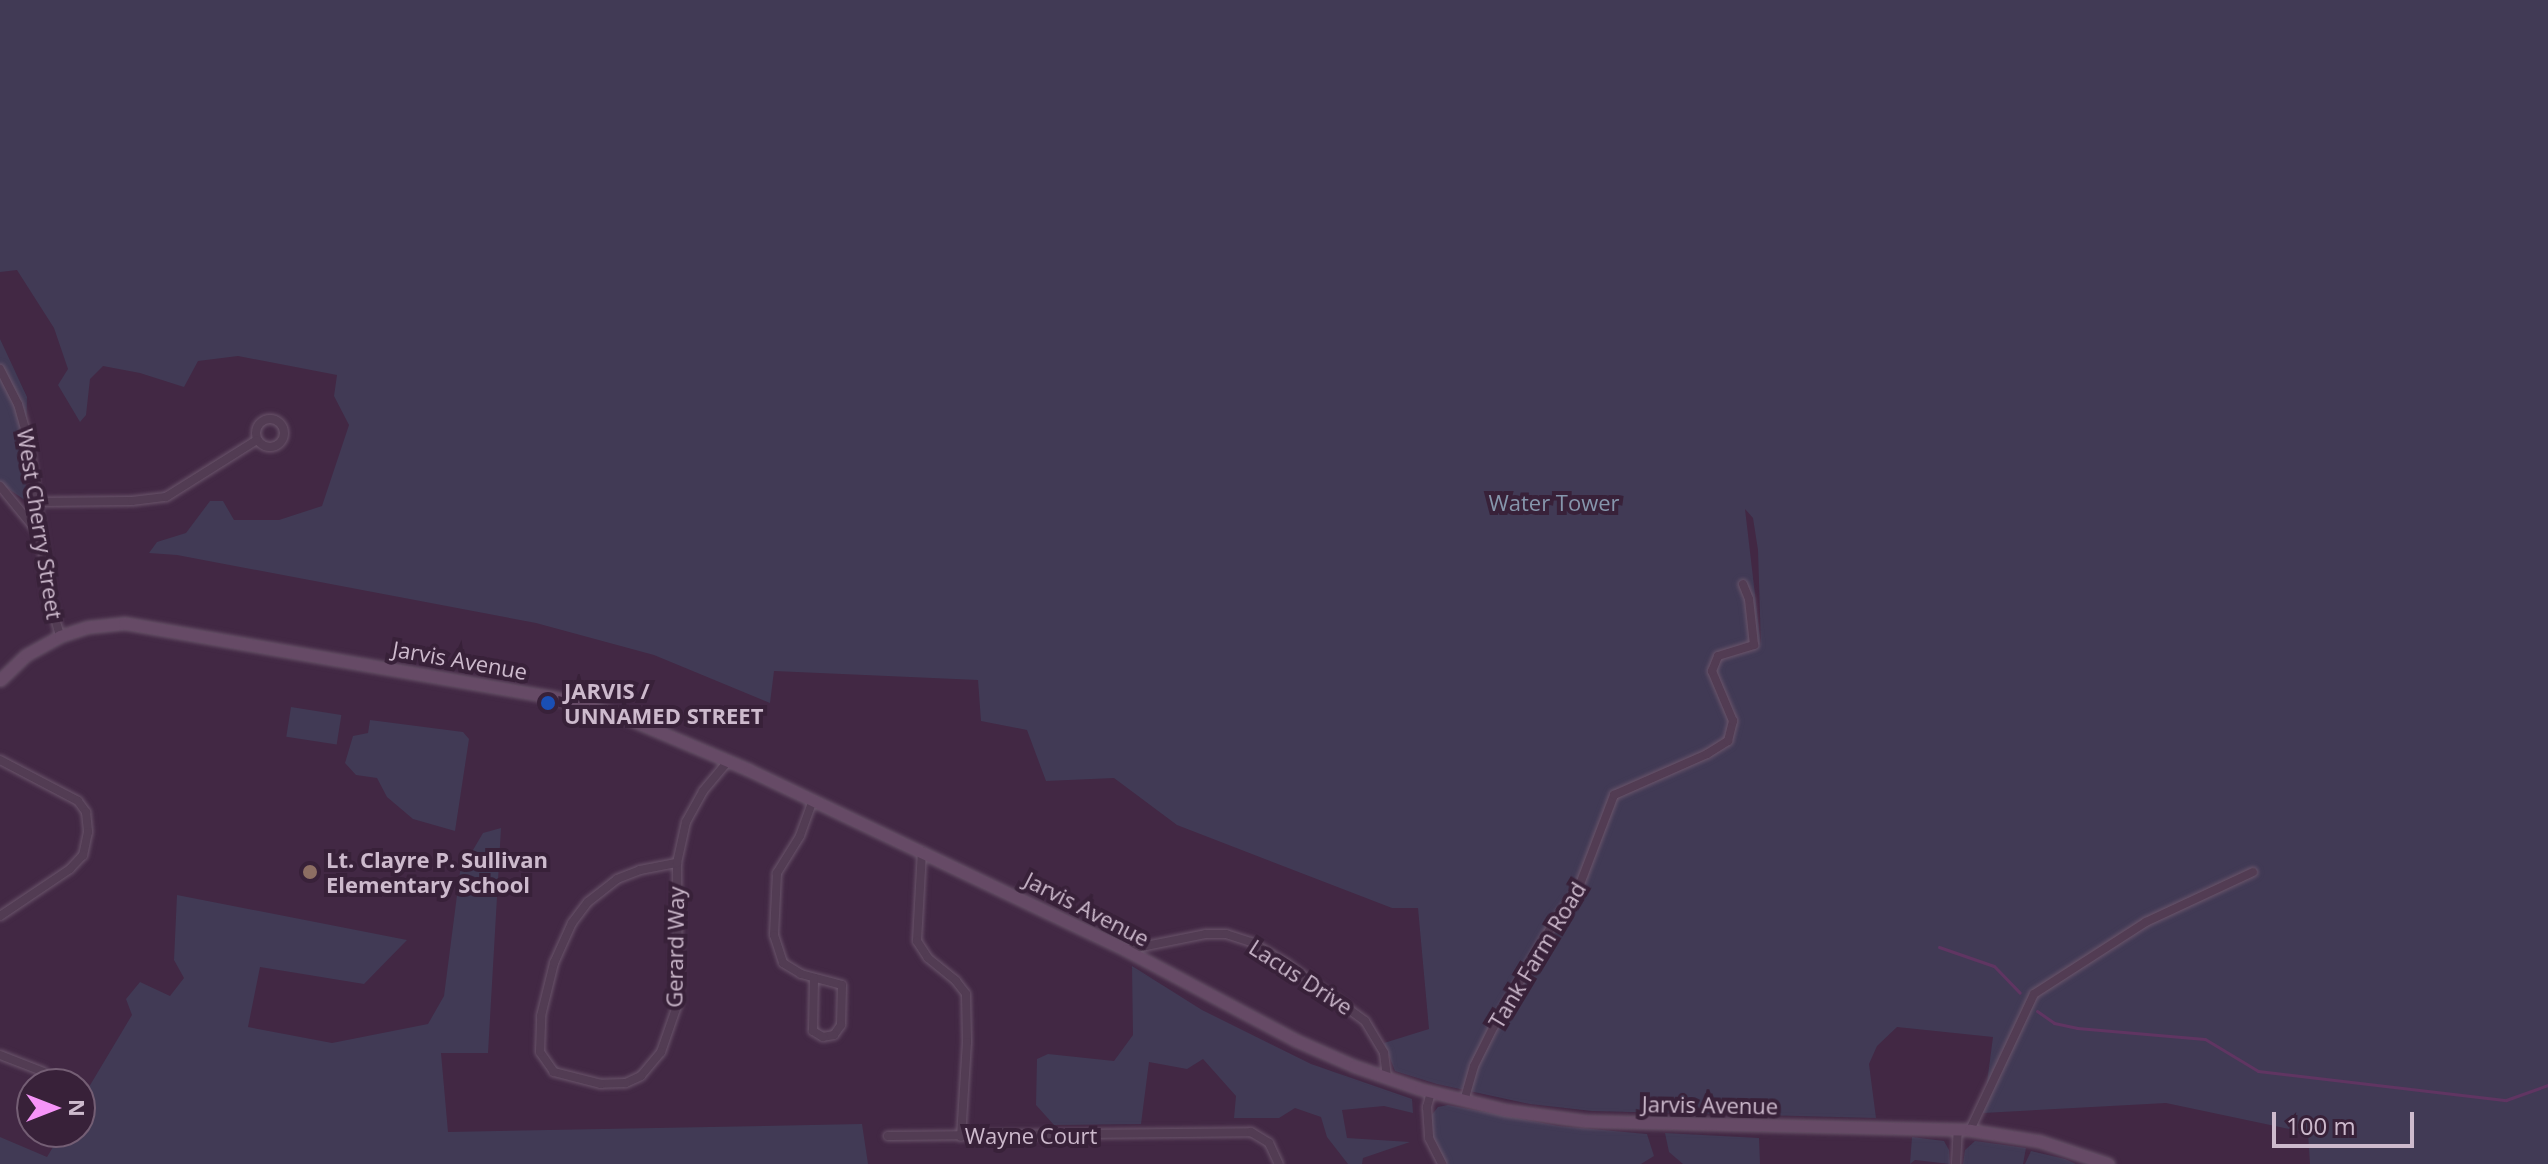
<!DOCTYPE html>
<style>
body{margin:0}
#map{position:relative;width:2548px;height:1164px;overflow:hidden;background:#422844;font-family:"Open Sans",sans-serif}
div>[style]{position:absolute}
.green>*{inset:0;background:#413a55;transform-origin:0 0}
.stream>*{height:3px;margin:-1.5px;padding:0 1.5px;transform-origin:1.5px;border-radius:1.5px;background:#603562}
.roads{filter:drop-shadow(0 0 2px #6a556b) drop-shadow(0 0 2px #6a556b)}
.street>*{height:8px;margin:-4px;padding:0 4px;transform-origin:4px;border-radius:4px;background:#523c53}
.street>.ring{margin:-4px;padding:0;box-sizing:content-box;background:none;border:8px solid #523c53;border-radius:50%}
.secondary>*{height:11px;margin:-5.5px;padding:0 5.5px;transform-origin:5.5px;border-radius:5.5px;background:#664a66}
.dots>*{width:22px;height:22px;translate:-50% -50%;box-sizing:border-box;border:4px solid #382139;border-radius:50%}
span{translate:-50% -50%;white-space:nowrap;text-align:center;line-height:1.15;-webkit-text-stroke:8px #382139;paint-order:stroke}
.park-label{font-size:22px;color:#8696ac}
.street-label{font-size:22px;color:#cdbacd}
.poi-label{font-size:22px;color:#cdbacd;font-weight:700}
.left{translate:0 -50%;text-align:left}
.north{position:absolute;left:16px;top:1068px;width:80px;height:80px;box-sizing:border-box;background:#382139;border:2px solid #745e74;border-radius:50%;rotate:90deg;font-size:22px;font-weight:700;line-height:32px;text-align:center;color:#cdbacd}
.north::after{content:'';display:block;margin:auto;width:28px;height:36px;background:#f694f8;clip-path:polygon(50% 0,100% 100%,50% 72%,0 100%)}
.scale{position:absolute;left:2272px;top:1112px;width:142px;height:36px;box-sizing:border-box;border:4px solid #cdbacd;border-top:0;padding-left:10px;font-size:24px;line-height:28px;white-space:nowrap;color:#cdbacd;-webkit-text-stroke:6px #382139;paint-order:stroke}
</style>
<div id="map">
<div class="green">
<div style="clip-path:polygon(evenodd,0 0,2548px 0,2548px 1164px,2310px 1164px,2308px 1133px,2166px 1103px,1983px 1113px,1993px 1037px,1897px 1027px,1877px 1046px,1869px 1064px,1876px 1118px,1592px 1111px,1530px 1104px,1437px 1084px,1395px 1071px,1384px 1043px,1429px 1029px,1418px 908px,1392px 908px,1177px 825px,1114px 778px,1046px 781px,1027px 730px,981px 721px,978px 680px,774px 671px,770px 703px,654px 655px,536px 623px,177px 555px,149px 553px,157px 542px,186px 533px,210px 501px,223px 501px,234px 520px,279px 520px,322px 506px,349px 425px,334px 396px,337px 375px,238px 356px,198px 361px,184px 387px,140px 373px,103px 366px,90px 379px,86px 415px,80px 422px,58px 385px,68px 369px,54px 328px,17px 270px,0 272px,0 0,1745px 509px,1753px 518px,1758px 550px,1761px 646px,1745px 509px)"></div>
<div style="clip-path:polygon(0 339px,27px 397px,25px 480px,29px 503px,0 483px)"></div>
<div style="left:291px;top:707px;width:51px;height:30px;rotate:9deg"></div>
<div style="clip-path:polygon(370px 720px,463px 732px,469px 739px,455px 831px,413px 819px,387px 797px,377px 778px,356px 775px,345px 763px,353px 736px,368px 733px)"></div>
<div style="clip-path:polygon(501px 828px,488px 1053px,441px 1053px,448px 1132px,862px 1124px,868px 1164px,0 1164px,0 1137px,47px 1157px,62px 1132px,80px 1132px,80px 1102px,132px 1015px,126px 999px,140px 982px,170px 996px,184px 978px,174px 960px,177px 895px,407px 940px,364px 984px,260px 967px,248px 1027px,332px 1043px,428px 1024px,444px 996px,460px 872px,483px 833px)"></div>
<div style="clip-path:polygon(1132px 966px,1202px 1010px,1311px 1064px,1412px 1099px,1413px 1113px,1384px 1106px,1342px 1110px,1347px 1138px,1410px 1142px,1363px 1158px,1362px 1164px,1348px 1164px,1327px 1137px,1321px 1117px,1295px 1108px,1279px 1118px,1234px 1118px,1236px 1096px,1203px 1059px,1187px 1069px,1149px 1062px,1141px 1124px,1054px 1125px,1036px 1105px,1037px 1059px,1048px 1054px,1114px 1061px,1133px 1035px)"></div>
<div style="clip-path:polygon(1448px 1105px,1559px 1126px,1647px 1134px,1654px 1156px,1641px 1164px,1447px 1164px,1432px 1137px,1430px 1117px,1438px 1107px)"></div>
<div style="clip-path:polygon(1665px 1133px,1759px 1138px,1760px 1164px,1683px 1164px,1669px 1152px)"></div>
<div style="clip-path:polygon(1912px 1137px,1944px 1141px,1949px 1150px,1950px 1164px,1915px 1160px,1910px 1164px)"></div>
<div style="clip-path:polygon(1975px 1141px,2026px 1148px,2023px 1164px,1963px 1164px,1965px 1150px)"></div>
<div style="clip-path:polygon(2031px 1151px,2065px 1159px,2076px 1164px,2025px 1164px)"></div>
</div>
<div class="stream">
<div style="left:1939px;top:947px;width:58px;rotate:19.1deg"></div>
<div style="left:1994px;top:966px;width:37px;rotate:46deg"></div>
<div style="left:2037px;top:1011px;width:21px;rotate:35deg"></div>
<div style="left:2054px;top:1023px;width:24px;rotate:12deg"></div>
<div style="left:2077px;top:1028px;width:128px;rotate:4.9deg"></div>
<div style="left:2205px;top:1039px;width:62px;rotate:31.1deg"></div>
<div style="left:2258px;top:1071px;width:250px;rotate:6.7deg"></div>
<div style="left:2506px;top:1100px;width:45px;rotate:-19.7deg"></div>
</div>
<div class="roads">
<div class="street">
<div style="left:0;top:369px;width:39px;rotate:63deg"></div>
<div style="left:18px;top:404px;width:41px;rotate:74.2deg"></div>
<div style="left:29px;top:443px;width:155px;rotate:82.6deg"></div>
<div style="left:49px;top:597px;width:41px;rotate:74.2deg"></div>
<div class="ring" style="left:256px;top:419px;width:20px;height:20px"></div>
<div style="left:0;top:486px;width:63px;rotate:50.8deg"></div>
<div style="left:38px;top:502px;width:94px;rotate:-0.6deg"></div>
<div style="left:132px;top:501px;width:34px;rotate:-7deg"></div>
<div style="left:166px;top:497px;width:107px;rotate:-32.1deg"></div>
<div style="left:0;top:760px;width:88px;rotate:27.7deg"></div>
<div style="left:78px;top:801px;width:14px;rotate:54deg"></div>
<div style="left:86px;top:812px;width:20px;rotate:84deg"></div>
<div style="left:88px;top:832px;width:24px;rotate:102deg"></div>
<div style="left:83px;top:855px;width:19px;rotate:133deg"></div>
<div style="left:70px;top:869px;width:84px;rotate:146.1deg"></div>
<div style="left:813px;top:800px;width:38px;rotate:110deg"></div>
<div style="left:800px;top:836px;width:44px;rotate:121.9deg"></div>
<div style="left:777px;top:873px;width:62px;rotate:92.8deg"></div>
<div style="left:774px;top:935px;width:29px;rotate:72deg"></div>
<div style="left:783px;top:963px;width:21px;rotate:31deg"></div>
<div style="left:801px;top:974px;width:42px;rotate:15deg"></div>
<div style="left:842px;top:985px;width:40px;rotate:91.4deg"></div>
<div style="left:841px;top:1025px;width:12px;rotate:125deg"></div>
<div style="left:834px;top:1035px;width:11px;rotate:170deg"></div>
<div style="left:823px;top:1037px;width:12px;rotate:-149deg"></div>
<div style="left:813px;top:1031px;width:53px;rotate:-88.9deg"></div>
<div style="left:922px;top:851px;width:90px;rotate:93.2deg"></div>
<div style="left:917px;top:941px;width:20px;rotate:57deg"></div>
<div style="left:928px;top:958px;width:36px;rotate:39deg"></div>
<div style="left:956px;top:981px;width:16px;rotate:52deg"></div>
<div style="left:966px;top:994px;width:48px;rotate:88.8deg"></div>
<div style="left:967px;top:1042px;width:95px;rotate:93.6deg"></div>
<div style="left:677px;top:863px;width:140px;rotate:89.6deg"></div>
<div style="left:678px;top:1003px;width:52px;rotate:109.1deg"></div>
<div style="left:661px;top:1052px;width:31px;rotate:130deg"></div>
<div style="left:641px;top:1076px;width:17px;rotate:155deg"></div>
<div style="left:626px;top:1083px;width:25px;rotate:178deg"></div>
<div style="left:601px;top:1084px;width:49px;rotate:-165.7deg"></div>
<div style="left:554px;top:1072px;width:24px;rotate:-125deg"></div>
<div style="left:540px;top:1052px;width:36px;rotate:-88deg"></div>
<div style="left:541px;top:1016px;width:55px;rotate:-76.2deg"></div>
<div style="left:554px;top:963px;width:44px;rotate:-65.8deg"></div>
<div style="left:572px;top:923px;width:26px;rotate:-53deg"></div>
<div style="left:588px;top:902px;width:37px;rotate:-38deg"></div>
<div style="left:617px;top:879px;width:25px;rotate:-21deg"></div>
<div style="left:640px;top:870px;width:38px;rotate:-11deg"></div>
<div style="left:677px;top:863px;width:42px;rotate:-77.6deg"></div>
<div style="left:686px;top:822px;width:35px;rotate:-61deg"></div>
<div style="left:703px;top:791px;width:39px;rotate:-50deg"></div>
<div style="left:1126px;top:950px;width:82px;rotate:-11.3deg"></div>
<div style="left:1206px;top:934px;width:20px"></div>
<div style="left:1226px;top:934px;width:26px;rotate:18deg"></div>
<div style="left:1251px;top:942px;width:41px;rotate:31deg"></div>
<div style="left:1286px;top:963px;width:98px;rotate:36.3deg"></div>
<div style="left:1365px;top:1021px;width:37px;rotate:59deg"></div>
<div style="left:1384px;top:1053px;width:25px;rotate:83deg"></div>
<div style="left:0;top:1055px;width:47px;rotate:21.1deg"></div>
<div style="left:1431px;top:1092px;width:16px;rotate:105deg"></div>
<div style="left:1427px;top:1107px;width:31px;rotate:86deg"></div>
<div style="left:1429px;top:1138px;width:29px;rotate:63deg"></div>
<div style="left:1464px;top:1101px;width:36px;rotate:-74deg"></div>
<div style="left:1474px;top:1066px;width:45px;rotate:-63.4deg"></div>
<div style="left:1494px;top:1026px;width:118px;rotate:-60deg"></div>
<div style="left:1553px;top:924px;width:40px;rotate:-53deg"></div>
<div style="left:1577px;top:892px;width:104px;rotate:-69.1deg"></div>
<div style="left:1614px;top:795px;width:102px;rotate:-23.8deg"></div>
<div style="left:1707px;top:754px;width:25px;rotate:-32deg"></div>
<div style="left:1728px;top:741px;width:21px;rotate:-76deg"></div>
<div style="left:1733px;top:721px;width:54px;rotate:-112.8deg"></div>
<div style="left:1712px;top:671px;width:16px;rotate:-68deg"></div>
<div style="left:1718px;top:656px;width:38px;rotate:-17deg"></div>
<div style="left:1754px;top:645px;width:46px;rotate:-96.2deg"></div>
<div style="left:1749px;top:599px;width:16px;rotate:-112deg"></div>
<div style="left:1970px;top:1130px;width:150px;rotate:-64.8deg"></div>
<div style="left:2034px;top:994px;width:133px;rotate:-32.7deg"></div>
<div style="left:2146px;top:922px;width:118px;rotate:-25deg"></div>
<div style="left:888px;top:1136px;width:363px;rotate:-0.6deg"></div>
<div style="left:1251px;top:1132px;width:21px;rotate:31deg"></div>
<div style="left:1269px;top:1143px;width:23px;rotate:65deg"></div>
<div style="left:1956px;top:1164px;width:35px;rotate:-87deg"></div>
</div>
<div class="secondary">
<div style="left:0;top:680px;width:36px;rotate:-44deg"></div>
<div style="left:26px;top:655px;width:39px;rotate:-29deg"></div>
<div style="left:60px;top:636px;width:29px;rotate:-18deg"></div>
<div style="left:88px;top:627px;width:36px;rotate:-6deg"></div>
<div style="left:124px;top:623px;width:438px;rotate:9.8deg"></div>
<div style="left:556px;top:698px;width:68px;rotate:15.3deg"></div>
<div style="left:622px;top:716px;width:138px;rotate:23deg"></div>
<div style="left:749px;top:770px;width:418px;rotate:25.5deg"></div>
<div style="left:1126px;top:950px;width:191px;rotate:28deg"></div>
<div style="left:1295px;top:1040px;width:64px;rotate:23.8deg"></div>
<div style="left:1354px;top:1066px;width:70px;rotate:19.2deg"></div>
<div style="left:1420px;top:1089px;width:88px;rotate:13.9deg"></div>
<div style="left:1505px;top:1110px;width:81px;rotate:7.8deg"></div>
<div style="left:1585px;top:1121px;width:385px;rotate:1.3deg"></div>
<div style="left:1970px;top:1130px;width:70px;rotate:9.1deg"></div>
<div style="left:2039px;top:1141px;width:73px;rotate:18.4deg"></div>
</div>
</div>
<div class="dots">
<div style="left:548px;top:703px;background:#1a4fb4"></div>
<div style="left:310px;top:872px;background:#8d6e63"></div>
</div>
<div class="park-label">
<span style="left:1554px;top:503px">Water Tower</span>
</div>
<div class="street-label">
<span style="left:40px;top:524px;rotate:81deg">West Cherry Street</span>
<span style="left:460px;top:660px;rotate:10deg">Jarvis Avenue</span>
<span style="left:1087px;top:909px;rotate:27deg">Jarvis Avenue</span>
<span style="left:675px;top:947px;rotate:-89deg">Gerard Way</span>
<span style="left:1537px;top:955px;rotate:-59deg">Tank Farm Road</span>
<span style="left:1301px;top:977px;rotate:33deg">Lacus Drive</span>
<span style="left:1710px;top:1105px;rotate:1deg">Jarvis Avenue</span>
<span style="left:1031px;top:1136px">Wayne Court</span>
</div>
<div class="poi-label">
<span class="left" style="left:564px;top:703px">JARVIS /<br>UNNAMED STREET</span>
<span class="left" style="left:326px;top:872px">Lt. Clayre P. Sullivan<br>Elementary School</span>
</div>
<div class="north">N</div>
<div class="scale">100 m</div>
</div>
